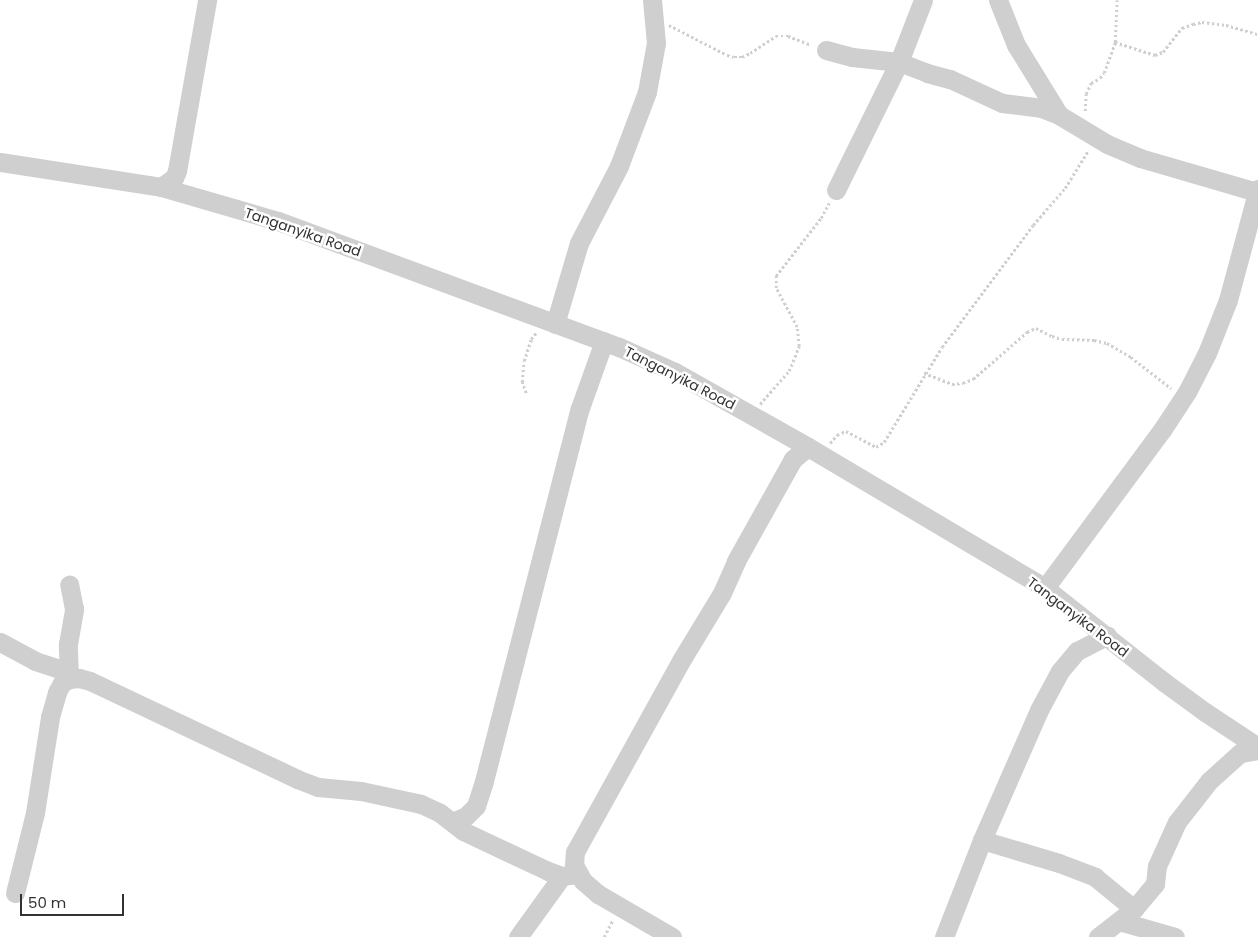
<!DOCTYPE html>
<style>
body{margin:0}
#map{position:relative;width:1258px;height:937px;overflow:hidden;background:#fff;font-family:Poppins,sans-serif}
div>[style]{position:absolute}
.path>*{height:2.5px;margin-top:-1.25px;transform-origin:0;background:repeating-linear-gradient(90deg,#cfcfcf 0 2.5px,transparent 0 5px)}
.minor>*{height:19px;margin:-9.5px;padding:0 9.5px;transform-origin:9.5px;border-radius:9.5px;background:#cfcfcf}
span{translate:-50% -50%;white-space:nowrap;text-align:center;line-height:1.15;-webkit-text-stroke:5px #fff;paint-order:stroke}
.street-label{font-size:14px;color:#323232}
.scale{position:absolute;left:20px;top:894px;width:104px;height:22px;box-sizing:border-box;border:2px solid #323232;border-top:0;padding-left:6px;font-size:15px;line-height:18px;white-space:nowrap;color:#323232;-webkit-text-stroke:4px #fff;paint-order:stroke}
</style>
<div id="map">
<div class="path">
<div style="left:669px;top:25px;width:65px;rotate:27.3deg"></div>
<div style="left:727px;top:55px;width:7px;rotate:16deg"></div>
<div style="left:734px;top:57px;width:8px"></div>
<div style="left:742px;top:57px;width:9px;rotate:-27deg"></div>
<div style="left:750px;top:53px;width:31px;rotate:-33deg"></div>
<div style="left:776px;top:36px;width:12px"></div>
<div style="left:788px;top:36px;width:25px;rotate:21deg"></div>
<div style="left:1115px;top:42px;width:42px;rotate:18deg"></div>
<div style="left:1155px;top:55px;width:9px;rotate:-21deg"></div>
<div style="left:1163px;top:52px;width:31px;rotate:-52deg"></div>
<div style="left:1182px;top:28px;width:12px;rotate:-20deg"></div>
<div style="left:1193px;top:24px;width:9px;rotate:-13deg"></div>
<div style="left:1202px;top:22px;width:24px;rotate:7deg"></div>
<div style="left:1226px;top:25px;width:33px;rotate:16deg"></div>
<div style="left:1085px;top:111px;width:17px;rotate:-87deg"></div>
<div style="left:1086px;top:94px;width:12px;rotate:-66deg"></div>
<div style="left:1091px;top:83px;width:10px;rotate:-29deg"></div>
<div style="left:1100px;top:78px;width:6px;rotate:-51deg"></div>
<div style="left:1104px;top:73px;width:33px;rotate:-70deg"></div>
<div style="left:1115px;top:42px;width:42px;rotate:-87.3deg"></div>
<div style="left:924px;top:373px;width:30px;rotate:21deg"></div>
<div style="left:952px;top:384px;width:11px;rotate:-5deg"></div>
<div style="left:963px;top:383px;width:11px;rotate:-22deg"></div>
<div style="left:973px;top:379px;width:72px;rotate:-41deg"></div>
<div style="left:1027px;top:332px;width:10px;rotate:-24deg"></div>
<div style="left:1036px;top:328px;width:18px;rotate:27deg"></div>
<div style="left:1052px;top:336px;width:10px;rotate:17deg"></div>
<div style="left:1062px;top:339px;width:32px;rotate:2deg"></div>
<div style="left:1094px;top:340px;width:13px;rotate:13deg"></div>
<div style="left:1107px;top:343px;width:28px;rotate:30deg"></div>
<div style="left:1131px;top:357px;width:51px;rotate:37.8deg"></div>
<div style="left:526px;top:393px;width:12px;rotate:-110deg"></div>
<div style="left:522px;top:382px;width:21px;rotate:-85deg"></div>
<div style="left:524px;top:361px;width:23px;rotate:-72deg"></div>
<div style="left:531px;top:339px;width:8px;rotate:-50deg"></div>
<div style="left:760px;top:404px;width:44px;rotate:-48.7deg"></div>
<div style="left:789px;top:371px;width:27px;rotate:-68deg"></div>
<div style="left:799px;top:346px;width:19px;rotate:-96deg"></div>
<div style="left:797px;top:327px;width:44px;rotate:-118.3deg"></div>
<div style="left:776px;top:288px;width:12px;rotate:-90deg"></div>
<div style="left:776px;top:276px;width:73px;rotate:-52.2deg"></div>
<div style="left:821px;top:218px;width:17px;rotate:-62deg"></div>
<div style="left:830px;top:443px;width:11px;rotate:-49deg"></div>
<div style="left:837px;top:435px;width:10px;rotate:-24deg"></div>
<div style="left:846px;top:431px;width:34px;rotate:28deg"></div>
<div style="left:876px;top:447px;width:9px;rotate:-32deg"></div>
<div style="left:884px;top:442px;width:111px;rotate:-58.6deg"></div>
<div style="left:942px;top:347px;width:152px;rotate:-53.3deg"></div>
<div style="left:1033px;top:225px;width:49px;rotate:-49.1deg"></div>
<div style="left:1065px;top:188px;width:44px;rotate:-58.1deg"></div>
<div style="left:604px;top:937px;width:18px;rotate:-63deg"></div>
</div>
<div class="minor">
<div style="left:998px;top:0;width:48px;rotate:68.2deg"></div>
<div style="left:1016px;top:45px;width:82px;rotate:58.4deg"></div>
<div style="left:826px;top:50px;width:27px;rotate:15deg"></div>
<div style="left:852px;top:57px;width:47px;rotate:6.1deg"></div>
<div style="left:899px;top:62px;width:30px;rotate:21deg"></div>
<div style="left:927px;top:73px;width:24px;rotate:15deg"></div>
<div style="left:950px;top:79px;width:57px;rotate:24.8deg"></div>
<div style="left:1002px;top:103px;width:39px;rotate:7deg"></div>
<div style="left:1041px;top:108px;width:19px;rotate:21deg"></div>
<div style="left:1059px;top:115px;width:56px;rotate:31.1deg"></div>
<div style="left:1107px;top:144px;width:36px;rotate:23deg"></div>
<div style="left:1140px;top:158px;width:122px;rotate:16.2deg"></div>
<div style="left:0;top:162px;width:163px;rotate:8.8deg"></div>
<div style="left:161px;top:187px;width:122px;rotate:16.2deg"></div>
<div style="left:278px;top:221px;width:364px;rotate:20.3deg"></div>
<div style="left:619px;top:347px;width:61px;rotate:24.1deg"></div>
<div style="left:675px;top:372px;width:153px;rotate:29.4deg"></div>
<div style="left:808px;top:447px;width:276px;rotate:30.7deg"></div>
<div style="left:1045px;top:588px;width:152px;rotate:38.3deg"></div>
<div style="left:1164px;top:682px;width:51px;rotate:36.2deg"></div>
<div style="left:1205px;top:712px;width:64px;rotate:33.4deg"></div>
<div style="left:161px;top:187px;width:16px;rotate:-35deg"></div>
<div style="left:174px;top:178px;width:8px;rotate:-67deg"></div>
<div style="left:177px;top:171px;width:174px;rotate:-80deg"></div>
<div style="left:836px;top:190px;width:143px;rotate:-63.8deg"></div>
<div style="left:899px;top:62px;width:66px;rotate:-68.8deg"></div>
<div style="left:555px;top:324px;width:84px;rotate:-73.5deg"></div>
<div style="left:579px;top:243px;width:87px;rotate:-62.5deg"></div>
<div style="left:619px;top:166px;width:79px;rotate:-69.3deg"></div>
<div style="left:647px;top:92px;width:50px;rotate:-79.6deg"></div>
<div style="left:656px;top:43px;width:43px;rotate:-95.3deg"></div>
<div style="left:1045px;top:588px;width:197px;rotate:-53.5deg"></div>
<div style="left:1162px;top:430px;width:45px;rotate:-56.7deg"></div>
<div style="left:1187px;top:392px;width:44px;rotate:-62.9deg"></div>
<div style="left:1207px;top:353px;width:57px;rotate:-68.4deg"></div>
<div style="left:1228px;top:300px;width:115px;rotate:-74.9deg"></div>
<div style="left:0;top:642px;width:40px;rotate:28deg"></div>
<div style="left:35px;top:661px;width:36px;rotate:18deg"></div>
<div style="left:69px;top:679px;width:35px;rotate:-92deg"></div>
<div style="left:68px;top:644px;width:36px;rotate:-80deg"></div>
<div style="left:74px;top:609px;width:25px;rotate:-101deg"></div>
<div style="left:452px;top:822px;width:15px;rotate:-23deg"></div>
<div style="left:466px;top:816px;width:14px;rotate:-45deg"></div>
<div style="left:476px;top:806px;width:26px;rotate:-72deg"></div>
<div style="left:484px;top:781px;width:385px;rotate:-75.6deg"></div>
<div style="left:580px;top:408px;width:71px;rotate:-70.3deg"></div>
<div style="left:982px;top:840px;width:80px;rotate:16.6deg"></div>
<div style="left:1059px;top:863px;width:39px;rotate:21deg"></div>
<div style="left:1095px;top:877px;width:50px;rotate:39.4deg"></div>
<div style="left:15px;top:893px;width:82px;rotate:-76deg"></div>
<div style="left:35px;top:813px;width:97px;rotate:-81.1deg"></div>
<div style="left:50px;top:717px;width:26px;rotate:-74deg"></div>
<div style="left:57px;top:692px;width:10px;rotate:-61deg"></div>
<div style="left:62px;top:683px;width:8px;rotate:-30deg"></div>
<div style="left:69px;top:679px;width:10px;rotate:-6deg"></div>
<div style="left:79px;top:678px;width:11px;rotate:15deg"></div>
<div style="left:90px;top:681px;width:229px;rotate:25.3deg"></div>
<div style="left:297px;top:779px;width:22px;rotate:21deg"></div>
<div style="left:318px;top:787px;width:43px;rotate:5.3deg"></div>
<div style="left:361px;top:791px;width:61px;rotate:12.2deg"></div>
<div style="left:421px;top:804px;width:21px;rotate:25deg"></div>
<div style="left:440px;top:813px;width:29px;rotate:38deg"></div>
<div style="left:463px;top:831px;width:94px;rotate:25.2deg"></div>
<div style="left:548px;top:871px;width:15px;rotate:20deg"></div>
<div style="left:562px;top:876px;width:17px;rotate:-7deg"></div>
<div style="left:1119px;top:921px;width:58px;rotate:15.9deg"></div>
<div style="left:518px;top:937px;width:75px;rotate:-54.2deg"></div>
<div style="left:672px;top:937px;width:86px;rotate:-149.8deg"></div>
<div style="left:598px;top:894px;width:20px;rotate:-139deg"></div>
<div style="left:583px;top:881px;width:18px;rotate:-119deg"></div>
<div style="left:574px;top:865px;width:13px;rotate:-86deg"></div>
<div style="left:575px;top:852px;width:221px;rotate:-61deg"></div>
<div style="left:682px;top:659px;width:77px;rotate:-58.8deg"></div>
<div style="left:722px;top:593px;width:35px;rotate:-66deg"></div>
<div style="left:736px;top:561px;width:117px;rotate:-60.8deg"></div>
<div style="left:793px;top:459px;width:19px;rotate:-39deg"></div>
<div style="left:944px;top:937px;width:104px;rotate:-68.6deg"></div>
<div style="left:982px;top:840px;width:142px;rotate:-66.3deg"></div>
<div style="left:1039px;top:710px;width:44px;rotate:-61.7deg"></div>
<div style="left:1060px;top:671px;width:26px;rotate:-50deg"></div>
<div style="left:1077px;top:651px;width:34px;rotate:-27deg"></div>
<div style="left:1098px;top:937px;width:46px;rotate:-37.9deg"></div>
<div style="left:1134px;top:909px;width:33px;rotate:-50deg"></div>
<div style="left:1155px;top:884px;width:18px;rotate:-84deg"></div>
<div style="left:1157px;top:866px;width:48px;rotate:-65.6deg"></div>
<div style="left:1177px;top:822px;width:52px;rotate:-52deg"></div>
<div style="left:1209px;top:781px;width:42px;rotate:-42.1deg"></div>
<div style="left:1240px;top:753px;width:18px;rotate:-9deg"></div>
</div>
<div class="street-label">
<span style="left:303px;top:232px;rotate:19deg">Tanganyika Road</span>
<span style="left:680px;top:378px;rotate:27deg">Tanganyika Road</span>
<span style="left:1078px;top:617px;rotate:37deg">Tanganyika Road</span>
</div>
<div class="scale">50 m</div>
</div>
